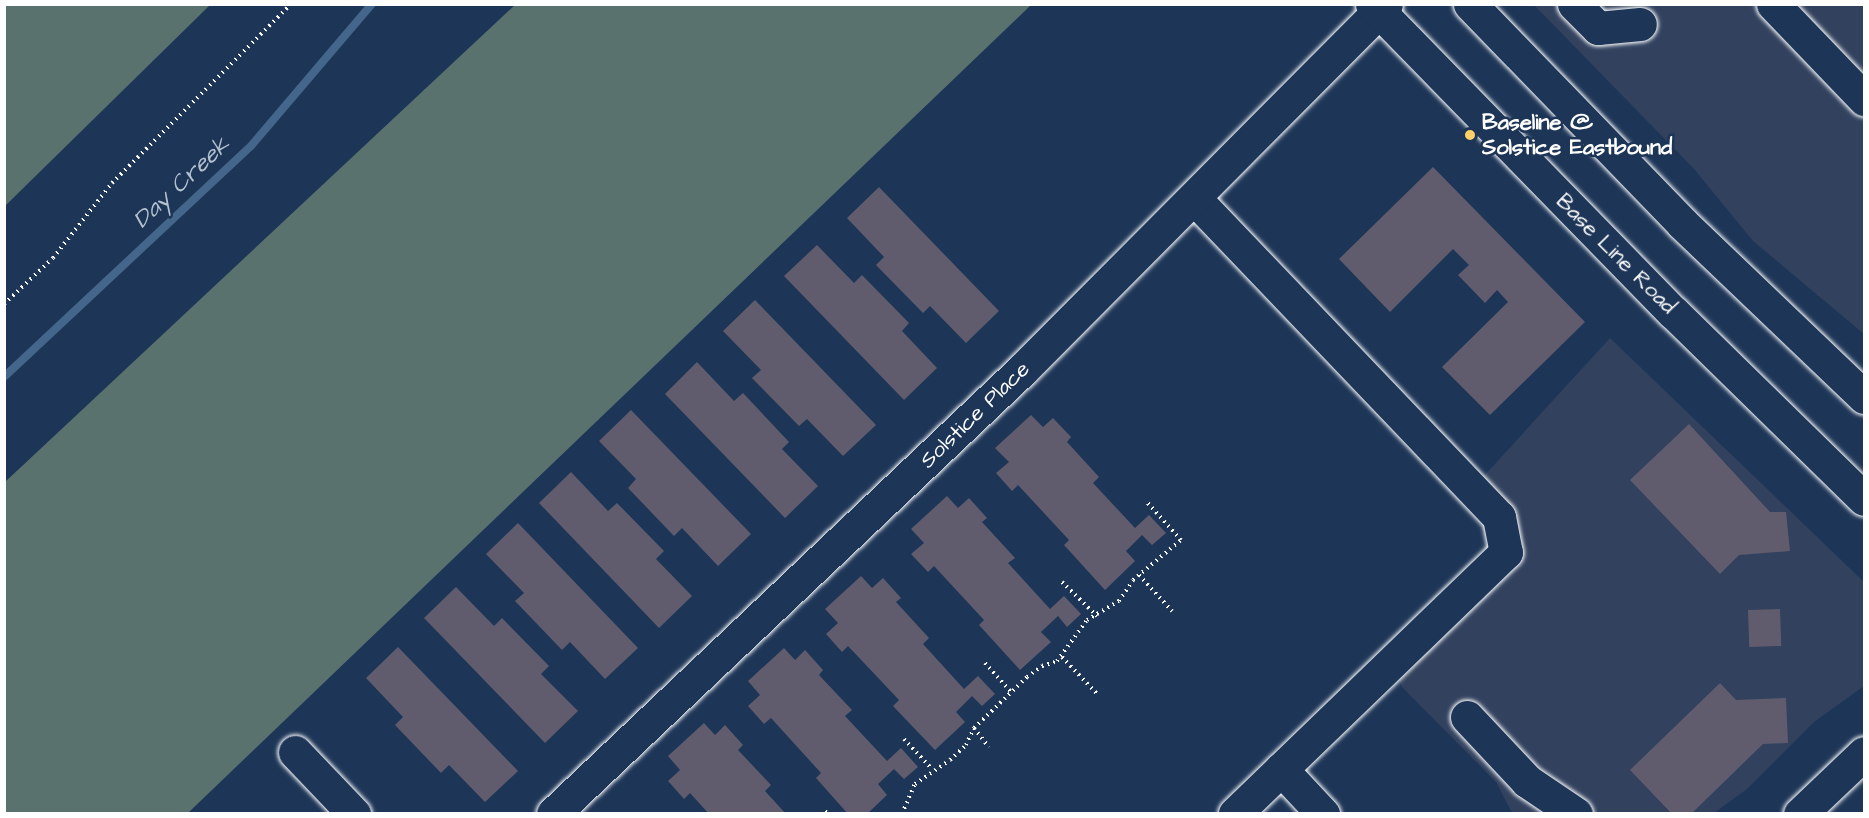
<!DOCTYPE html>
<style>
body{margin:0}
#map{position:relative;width:1869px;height:818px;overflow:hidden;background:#1d3557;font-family:"Architects Daughter",sans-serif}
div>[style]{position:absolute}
.built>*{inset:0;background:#31415e}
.green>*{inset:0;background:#5a726e}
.stream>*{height:8px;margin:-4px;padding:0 4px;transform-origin:4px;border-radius:4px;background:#43668a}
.building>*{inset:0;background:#605c6d;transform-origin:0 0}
.path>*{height:4px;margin-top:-2px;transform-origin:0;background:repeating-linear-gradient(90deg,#fff 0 1.5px,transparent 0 6px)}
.roads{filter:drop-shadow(0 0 2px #fff) drop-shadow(0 0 2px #fff)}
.minor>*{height:33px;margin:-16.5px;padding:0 16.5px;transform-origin:16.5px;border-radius:16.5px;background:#1d3557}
.major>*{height:33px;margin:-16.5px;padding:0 16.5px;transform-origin:16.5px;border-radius:16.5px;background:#1d3557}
.dots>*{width:16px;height:16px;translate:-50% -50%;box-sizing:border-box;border:3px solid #1d3557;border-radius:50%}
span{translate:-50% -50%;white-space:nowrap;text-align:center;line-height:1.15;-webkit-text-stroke:5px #1d3557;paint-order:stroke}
.poi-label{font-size:22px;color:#fff;font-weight:700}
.left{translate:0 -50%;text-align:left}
.street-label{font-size:22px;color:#fff}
.water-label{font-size:24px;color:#b4c2d0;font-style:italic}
.frame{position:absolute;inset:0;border:6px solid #fff;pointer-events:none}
</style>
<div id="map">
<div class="built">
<div style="clip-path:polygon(1534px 5px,1864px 5px,1864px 334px,1753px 241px,1694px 169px)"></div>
<div style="clip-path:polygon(1610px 338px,1864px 582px,1864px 686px,1814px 722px,1747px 789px,1714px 813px,1512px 813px,1496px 782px,1402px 687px,1389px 650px,1484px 560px,1487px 542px,1472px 489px)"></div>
</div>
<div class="green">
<div style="clip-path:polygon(5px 4px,209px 4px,210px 5px,5px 206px)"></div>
<div style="clip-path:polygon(516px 4px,1031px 5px,188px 813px,5px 813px,5px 482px)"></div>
</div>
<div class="stream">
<div style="left:4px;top:377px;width:338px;rotate:-43.1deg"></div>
<div style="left:251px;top:146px;width:187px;rotate:-49.6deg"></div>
</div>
<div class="building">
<div style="clip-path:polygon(1433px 167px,1585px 322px,1490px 415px,1442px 367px,1508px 302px,1497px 290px,1485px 303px,1458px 275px,1469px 265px,1453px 249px,1390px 312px,1339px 259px)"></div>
<div style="clip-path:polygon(879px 187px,999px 311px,966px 343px,930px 306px,923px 313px,876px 265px,884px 257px,847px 218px)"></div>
<div style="clip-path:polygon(817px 245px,854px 283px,862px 275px,909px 323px,902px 331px,937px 368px,904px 400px,784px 276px)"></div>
<div style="clip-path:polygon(755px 300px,876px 425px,843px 456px,807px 419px,799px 426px,752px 378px,761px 370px,723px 331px)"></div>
<div style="clip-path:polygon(697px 362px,734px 401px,743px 393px,789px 442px,782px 449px,818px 486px,785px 518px,665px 394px)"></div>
<div style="clip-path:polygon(631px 410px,751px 534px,718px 566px,682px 528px,674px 536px,628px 488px,636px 479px,599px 441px)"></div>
<div style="clip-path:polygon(1031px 415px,1043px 427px,1053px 418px,1071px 437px,1067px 442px,1099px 477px,1093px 483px,1135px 528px,1149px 515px,1166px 533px,1152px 545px,1142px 535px,1126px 551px,1135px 561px,1105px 590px,1064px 545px,1069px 540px,1018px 485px,1012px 491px,996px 473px,1009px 462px,995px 448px)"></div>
<div style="clip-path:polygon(1689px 424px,1770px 512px,1786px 512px,1790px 551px,1739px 555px,1720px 574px,1630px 480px)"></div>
<div style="clip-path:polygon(571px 472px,608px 511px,617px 503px,664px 551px,656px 559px,692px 596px,659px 628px,539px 503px)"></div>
<div style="clip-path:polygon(947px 496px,958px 508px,969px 498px,987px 518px,982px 522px,1015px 558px,1008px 563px,1050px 609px,1064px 596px,1081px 614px,1067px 627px,1058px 616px,1041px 632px,1051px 642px,1020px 670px,979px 625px,984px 620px,934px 566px,928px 572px,911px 554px,924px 543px,911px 529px)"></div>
<div style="clip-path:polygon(518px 523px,638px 648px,605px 679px,570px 642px,562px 650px,515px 601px,524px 593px,486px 554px)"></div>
<div style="clip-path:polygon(861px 576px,872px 588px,883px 578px,901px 598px,896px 602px,929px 638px,923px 644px,964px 689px,978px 676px,995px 694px,982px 706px,972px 696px,956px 712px,965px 722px,935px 750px,893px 706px,899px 700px,848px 646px,842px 652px,826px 634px,838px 623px,825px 609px)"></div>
<div style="clip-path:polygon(456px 587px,494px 626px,502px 618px,549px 666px,541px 674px,578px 711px,545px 743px,424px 618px)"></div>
<div style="left:1780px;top:609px;width:37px;height:32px;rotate:88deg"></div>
<div style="clip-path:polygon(398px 647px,518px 771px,485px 802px,449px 765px,441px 773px,395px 725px,403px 717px,366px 678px)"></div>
<div style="clip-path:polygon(784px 648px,795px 660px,805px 650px,823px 670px,819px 675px,852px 710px,845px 716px,887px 761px,901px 748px,918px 767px,904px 779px,894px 769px,878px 784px,887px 795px,867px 814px,848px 814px,816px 778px,821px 773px,771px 718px,764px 724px,748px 706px,760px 695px,748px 681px)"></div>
<div style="clip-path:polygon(1720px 683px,1736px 700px,1786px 698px,1788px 743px,1763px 744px,1691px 814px,1672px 814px,1630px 770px)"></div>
<div style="clip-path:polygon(704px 723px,715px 735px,725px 725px,743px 745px,738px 750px,771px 785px,765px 791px,786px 814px,709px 814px,690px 793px,684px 799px,668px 781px,680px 770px,668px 756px)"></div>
</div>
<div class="path">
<div style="left:4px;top:304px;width:67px;rotate:-43.2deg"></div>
<div style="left:53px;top:258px;width:95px;rotate:-51.8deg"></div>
<div style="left:112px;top:183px;width:253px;rotate:-45deg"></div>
<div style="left:1139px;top:575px;width:49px;rotate:47.5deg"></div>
<div style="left:1062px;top:582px;width:49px;rotate:44.2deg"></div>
<div style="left:1062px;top:657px;width:52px;rotate:46.5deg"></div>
<div style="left:985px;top:663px;width:40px;rotate:48deg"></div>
<div style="left:974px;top:728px;width:24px;rotate:52deg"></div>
<div style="left:904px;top:739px;width:42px;rotate:46.9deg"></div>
<div style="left:825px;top:811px;width:4px;rotate:45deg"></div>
<div style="left:902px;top:814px;width:33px;rotate:-67deg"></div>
<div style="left:915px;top:784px;width:42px;rotate:-34.4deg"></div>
<div style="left:950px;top:760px;width:22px;rotate:-43deg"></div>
<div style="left:966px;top:745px;width:19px;rotate:-65deg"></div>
<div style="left:974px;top:728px;width:74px;rotate:-43.9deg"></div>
<div style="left:1027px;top:677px;width:19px;rotate:-36deg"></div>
<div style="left:1042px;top:666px;width:16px;rotate:-18deg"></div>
<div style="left:1057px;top:661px;width:51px;rotate:-53.8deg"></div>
<div style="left:1087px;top:620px;width:37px;rotate:-31deg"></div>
<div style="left:1119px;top:601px;width:25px;rotate:-56deg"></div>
<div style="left:1133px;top:580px;width:62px;rotate:-39.8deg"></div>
<div style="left:1181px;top:540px;width:52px;rotate:-131.9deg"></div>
</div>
<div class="roads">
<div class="minor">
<div style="left:1574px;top:4px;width:34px;rotate:45deg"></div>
<div style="left:1598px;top:28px;width:42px;rotate:-5.4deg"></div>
<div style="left:1773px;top:4px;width:132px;rotate:46.2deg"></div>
<div style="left:1195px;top:199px;width:440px;rotate:46.3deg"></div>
<div style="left:1499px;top:517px;width:36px;rotate:79deg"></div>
<div style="left:1506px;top:552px;width:377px;rotate:136deg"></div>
<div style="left:1467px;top:717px;width:88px;rotate:46.8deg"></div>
<div style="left:1527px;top:781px;width:59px;rotate:34deg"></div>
<div style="left:295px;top:752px;width:86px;rotate:46.4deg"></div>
<div style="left:1281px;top:769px;width:62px;rotate:47deg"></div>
<div style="left:553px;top:814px;width:646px;rotate:-43.43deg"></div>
<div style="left:1022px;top:370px;width:516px;rotate:-45.16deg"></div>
</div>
<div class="major">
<div style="left:1372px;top:4px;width:431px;rotate:45.7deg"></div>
<div style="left:1673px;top:312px;width:267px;rotate:44.4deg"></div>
<div style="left:1470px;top:4px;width:305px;rotate:45.9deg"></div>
<div style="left:1682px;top:223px;width:252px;rotate:43.7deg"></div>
<div style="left:1800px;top:814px;width:88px;rotate:-43.6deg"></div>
</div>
</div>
<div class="dots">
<div style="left:1470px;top:135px;background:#ffd166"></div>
</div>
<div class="poi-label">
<span class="left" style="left:1482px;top:135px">Baseline @<br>Solstice Eastbound</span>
</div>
<div class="street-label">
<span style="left:1616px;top:254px;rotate:45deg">Base Line Road</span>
<span style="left:975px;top:415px;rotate:-44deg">Solstice Place</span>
</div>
<div class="water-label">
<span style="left:182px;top:183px;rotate:-43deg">Day Creek</span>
</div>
<div class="frame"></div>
</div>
